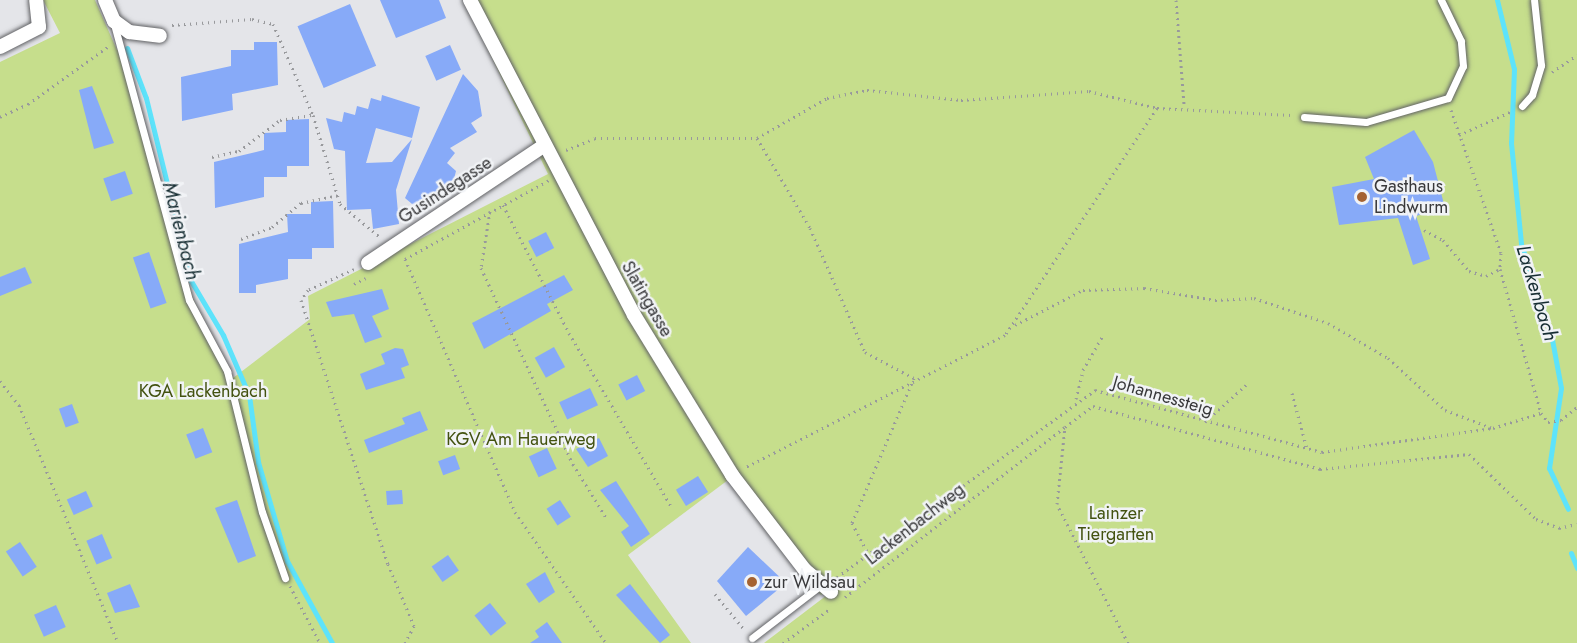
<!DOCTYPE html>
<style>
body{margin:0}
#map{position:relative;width:1577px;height:643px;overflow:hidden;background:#e4e5e9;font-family:Jost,sans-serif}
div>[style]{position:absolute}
.green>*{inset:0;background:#c6de8c}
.stream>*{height:5px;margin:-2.5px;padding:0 2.5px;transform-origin:2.5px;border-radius:2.5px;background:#5de3fb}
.building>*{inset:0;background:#87aaf8;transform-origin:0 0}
.path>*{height:3px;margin-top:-1.5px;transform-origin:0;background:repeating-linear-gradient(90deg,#98999c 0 1.5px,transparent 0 6px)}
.roads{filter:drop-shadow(0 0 2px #616265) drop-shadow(0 0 2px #616265)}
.lane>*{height:7px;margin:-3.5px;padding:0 3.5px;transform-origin:3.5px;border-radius:3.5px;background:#fff}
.street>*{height:14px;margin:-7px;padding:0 7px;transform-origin:7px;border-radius:7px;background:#fff}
.dots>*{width:16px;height:16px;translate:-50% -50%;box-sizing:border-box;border:3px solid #f1f3f6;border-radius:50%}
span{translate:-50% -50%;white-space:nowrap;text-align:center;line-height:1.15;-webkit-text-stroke:5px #f1f3f6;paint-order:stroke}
.poi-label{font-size:18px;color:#38383a}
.left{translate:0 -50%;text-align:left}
.street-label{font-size:18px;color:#38383a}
.park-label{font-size:18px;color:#435210}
.water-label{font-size:20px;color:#162d32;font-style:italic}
</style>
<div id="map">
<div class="green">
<div style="clip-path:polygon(43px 0,95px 0,117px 50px,122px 48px,193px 299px,233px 378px,310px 319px,308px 296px,548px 174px,464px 0,1577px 0,1577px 643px,764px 643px,831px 592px,833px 585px,821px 595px,801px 575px,728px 480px,628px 555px,691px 643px,0 643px,0 62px,60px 33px)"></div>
</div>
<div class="stream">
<div style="left:1497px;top:0;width:71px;rotate:76.2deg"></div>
<div style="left:1514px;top:69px;width:74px;rotate:92.3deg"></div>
<div style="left:1511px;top:143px;width:101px;rotate:84.3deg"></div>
<div style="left:1521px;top:244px;width:95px;rotate:71.6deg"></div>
<div style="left:1551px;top:334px;width:55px;rotate:79.5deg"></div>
<div style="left:1561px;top:388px;width:81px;rotate:98.5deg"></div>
<div style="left:1549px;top:468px;width:45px;rotate:65.1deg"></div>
<div style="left:127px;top:48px;width:53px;rotate:69.2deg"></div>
<div style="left:146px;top:98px;width:188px;rotate:76.2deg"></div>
<div style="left:191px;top:281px;width:63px;rotate:59.3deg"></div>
<div style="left:223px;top:335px;width:65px;rotate:66.6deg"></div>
<div style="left:249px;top:395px;width:68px;rotate:82.3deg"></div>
<div style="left:258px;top:462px;width:103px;rotate:73.7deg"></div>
<div style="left:287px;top:561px;width:94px;rotate:61.2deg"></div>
<div style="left:1571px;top:553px;width:16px;rotate:68deg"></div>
</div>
<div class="building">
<div style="clip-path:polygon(380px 0,439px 0,446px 18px,396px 38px)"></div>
<div style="left:350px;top:4px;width:67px;height:57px;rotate:67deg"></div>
<div style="clip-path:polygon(254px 42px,277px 42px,278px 85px,232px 94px,233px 110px,182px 121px,181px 77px,231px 66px,231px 50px,254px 50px)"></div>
<div style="left:450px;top:45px;width:27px;height:27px;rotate:66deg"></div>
<div style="clip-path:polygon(463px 74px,478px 91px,482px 116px,471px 123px,477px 132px,450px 148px,455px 153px,447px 163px,456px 171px,454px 179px,418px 209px,405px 198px)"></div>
<div style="clip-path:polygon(92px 86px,114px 143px,94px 149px,79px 90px)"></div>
<div style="clip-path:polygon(382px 95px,420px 107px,412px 138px,376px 128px,366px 163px,392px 162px,412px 139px,396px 190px,399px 224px,373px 229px,371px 209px,347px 210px,345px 151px,334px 149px,326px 118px,342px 122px,344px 112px,355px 115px,357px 106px,368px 109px,371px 98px,381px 101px)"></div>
<div style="clip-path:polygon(309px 119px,309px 166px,287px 166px,287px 177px,264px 177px,264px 197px,215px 208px,214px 162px,264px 150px,264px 133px,286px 132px,286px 120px)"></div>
<div style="clip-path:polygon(1414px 130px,1433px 162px,1445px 208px,1416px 216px,1430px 259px,1413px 265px,1398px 218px,1339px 225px,1332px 187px,1374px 179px,1365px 157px)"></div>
<div style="left:125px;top:171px;width:24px;height:23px;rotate:71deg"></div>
<div style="clip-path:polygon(333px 201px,334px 248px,312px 248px,312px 259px,288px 259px,288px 279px,256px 285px,256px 293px,239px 293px,239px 244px,288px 232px,287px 214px,311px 214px,311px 202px)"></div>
<div style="left:546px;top:232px;width:18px;height:20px;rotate:63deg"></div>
<div style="left:149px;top:252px;width:54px;height:17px;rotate:71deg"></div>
<div style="clip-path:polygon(25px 267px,32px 283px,0 296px,0 277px)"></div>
<div style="clip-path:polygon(564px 275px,573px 290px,547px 304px,551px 311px,484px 349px,472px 323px)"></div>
<div style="clip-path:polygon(382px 289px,389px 309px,372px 316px,382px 337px,365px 343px,354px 314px,332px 317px,326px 302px)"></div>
<div style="left:554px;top:347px;width:23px;height:22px;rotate:61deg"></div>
<div style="clip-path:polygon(395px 348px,403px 349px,409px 365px,401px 368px,405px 378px,366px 390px,360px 374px,385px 364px,381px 354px)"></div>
<div style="left:637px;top:375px;width:18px;height:21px;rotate:63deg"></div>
<div style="left:590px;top:388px;width:19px;height:34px;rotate:65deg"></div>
<div style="left:72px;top:404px;width:20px;height:14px;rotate:70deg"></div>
<div style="clip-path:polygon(420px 411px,428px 430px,369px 453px,364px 440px,405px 424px,402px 418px)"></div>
<div style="left:203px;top:428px;width:26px;height:18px;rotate:69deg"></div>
<div style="clip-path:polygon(599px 438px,608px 456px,588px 467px,576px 449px)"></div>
<div style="left:547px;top:448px;width:23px;height:20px;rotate:65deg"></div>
<div style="left:455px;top:455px;width:15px;height:18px;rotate:70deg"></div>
<div style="left:698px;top:476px;width:19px;height:26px;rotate:58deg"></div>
<div style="clip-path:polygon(616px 481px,650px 534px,631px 547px,621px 532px,629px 526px,600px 490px)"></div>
<div style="left:402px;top:490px;width:14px;height:16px;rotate:86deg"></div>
<div style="left:86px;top:491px;width:17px;height:21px;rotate:66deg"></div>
<div style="clip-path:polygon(237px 500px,256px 556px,238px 563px,215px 508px)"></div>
<div style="left:560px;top:500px;width:20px;height:16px;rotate:57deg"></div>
<div style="left:102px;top:534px;width:26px;height:17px;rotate:67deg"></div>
<div style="left:20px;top:542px;width:30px;height:17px;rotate:56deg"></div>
<div style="clip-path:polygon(748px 547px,786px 583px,746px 616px,717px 581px)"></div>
<div style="left:448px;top:555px;width:19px;height:20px;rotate:55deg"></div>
<div style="clip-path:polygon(545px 572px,555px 592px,539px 603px,526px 584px)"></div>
<div style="clip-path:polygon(130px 584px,140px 607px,115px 613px,107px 593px)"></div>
<div style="clip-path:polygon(630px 584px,670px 635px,660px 643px,616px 595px)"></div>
<div style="left:490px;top:603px;width:26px;height:20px;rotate:51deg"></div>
<div style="left:56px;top:605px;width:24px;height:24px;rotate:66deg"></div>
<div style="clip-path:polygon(547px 622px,562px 643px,530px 643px,539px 637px,535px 631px)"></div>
</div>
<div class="path">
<div style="left:1176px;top:0;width:105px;rotate:85.6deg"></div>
<div style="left:172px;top:25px;width:80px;rotate:-4.3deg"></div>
<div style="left:252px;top:19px;width:22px;rotate:13deg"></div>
<div style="left:273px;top:24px;width:99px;rotate:66.3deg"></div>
<div style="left:313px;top:115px;width:93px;rotate:73.1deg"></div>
<div style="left:340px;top:204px;width:52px;rotate:39.5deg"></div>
<div style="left:1552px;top:72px;width:30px;rotate:-34deg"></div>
<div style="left:1157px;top:108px;width:135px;rotate:3deg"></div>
<div style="left:1451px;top:110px;width:151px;rotate:70.7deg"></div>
<div style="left:1501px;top:253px;width:16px;rotate:94deg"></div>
<div style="left:1500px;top:269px;width:150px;rotate:74.1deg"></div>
<div style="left:1541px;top:413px;width:11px;rotate:52deg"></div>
<div style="left:1548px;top:422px;width:13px;rotate:-9deg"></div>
<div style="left:1561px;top:420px;width:21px;rotate:-39deg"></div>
<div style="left:0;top:117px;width:31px;rotate:-25deg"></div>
<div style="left:28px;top:104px;width:100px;rotate:-35.6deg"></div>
<div style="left:1459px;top:135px;width:58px;rotate:-24.4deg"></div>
<div style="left:757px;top:138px;width:104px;rotate:59.5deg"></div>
<div style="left:810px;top:228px;width:136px;rotate:66.1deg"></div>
<div style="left:865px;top:352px;width:55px;rotate:28deg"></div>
<div style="left:914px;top:378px;width:158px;rotate:113.2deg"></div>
<div style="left:852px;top:523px;width:38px;rotate:62deg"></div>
<div style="left:566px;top:150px;width:31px;rotate:-22deg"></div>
<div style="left:595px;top:138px;width:162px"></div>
<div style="left:757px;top:138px;width:81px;rotate:-29.7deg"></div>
<div style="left:827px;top:98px;width:41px;rotate:-11.3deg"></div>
<div style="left:867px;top:90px;width:95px;rotate:6.1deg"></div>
<div style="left:961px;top:100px;width:128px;rotate:-4deg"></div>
<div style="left:1089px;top:91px;width:70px;rotate:14deg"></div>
<div style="left:1157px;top:108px;width:273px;rotate:123.8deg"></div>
<div style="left:1005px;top:335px;width:293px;rotate:153deg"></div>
<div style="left:212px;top:157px;width:28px;rotate:-13deg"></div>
<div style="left:239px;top:151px;width:51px;rotate:-37.1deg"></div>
<div style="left:280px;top:120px;width:33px;rotate:-9deg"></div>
<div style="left:503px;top:205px;width:144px;rotate:62.7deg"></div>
<div style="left:569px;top:333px;width:201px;rotate:59.5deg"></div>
<div style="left:490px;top:211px;width:58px;rotate:99deg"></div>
<div style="left:481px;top:268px;width:217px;rotate:64.9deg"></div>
<div style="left:573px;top:464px;width:65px;rotate:58.3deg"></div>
<div style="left:1424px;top:230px;width:21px;rotate:28deg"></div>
<div style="left:1443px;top:240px;width:40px;rotate:50deg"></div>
<div style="left:1469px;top:271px;width:18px;rotate:16deg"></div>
<div style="left:1486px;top:276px;width:16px;rotate:-27deg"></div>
<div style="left:241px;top:239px;width:33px;rotate:-21deg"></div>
<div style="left:272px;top:227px;width:38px;rotate:-40deg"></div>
<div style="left:301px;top:203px;width:38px;rotate:-12deg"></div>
<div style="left:405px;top:259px;width:276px;rotate:66.5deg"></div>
<div style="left:515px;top:512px;width:160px;rotate:55.2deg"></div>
<div style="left:405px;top:259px;width:164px;rotate:-28.7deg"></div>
<div style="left:354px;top:269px;width:51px;rotate:155.5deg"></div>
<div style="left:308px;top:290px;width:12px;rotate:125deg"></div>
<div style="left:301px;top:300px;width:278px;rotate:71.8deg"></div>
<div style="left:388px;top:564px;width:67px;rotate:67.2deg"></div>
<div style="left:414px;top:626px;width:19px;rotate:118deg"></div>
<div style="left:354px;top:284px;width:13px;rotate:-27deg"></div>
<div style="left:1015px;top:325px;width:76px;rotate:-27.2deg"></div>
<div style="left:1083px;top:290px;width:61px;rotate:-1.9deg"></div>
<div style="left:1144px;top:288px;width:72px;rotate:9.6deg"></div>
<div style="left:1215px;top:300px;width:39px;rotate:-3deg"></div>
<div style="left:1254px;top:298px;width:78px;rotate:18.7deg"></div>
<div style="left:1328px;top:323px;width:69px;rotate:30.3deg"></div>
<div style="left:1388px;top:358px;width:77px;rotate:42.4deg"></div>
<div style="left:1445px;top:410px;width:50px;rotate:21deg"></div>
<div style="left:0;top:381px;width:31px;rotate:52deg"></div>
<div style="left:19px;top:405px;width:258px;rotate:67.4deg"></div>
<div style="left:1292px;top:393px;width:58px;rotate:75deg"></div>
<div style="left:1076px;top:399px;width:30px;rotate:-76deg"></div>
<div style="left:1083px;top:370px;width:39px;rotate:-60deg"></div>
<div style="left:1205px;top:422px;width:58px;rotate:-42.2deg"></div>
<div style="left:837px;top:577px;width:319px;rotate:-35.9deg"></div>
<div style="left:1095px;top:390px;width:235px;rotate:15.3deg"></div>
<div style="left:1322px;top:452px;width:173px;rotate:-8deg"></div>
<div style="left:1493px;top:428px;width:50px;rotate:-17.4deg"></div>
<div style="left:290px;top:586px;width:64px;rotate:62.2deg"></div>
<div style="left:715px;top:594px;width:45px;rotate:50.4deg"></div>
<div style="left:845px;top:597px;width:278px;rotate:-37.7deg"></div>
<div style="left:783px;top:643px;width:59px;rotate:-36.1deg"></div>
<div style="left:1128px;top:643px;width:156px;rotate:-117.1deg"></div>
<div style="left:1057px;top:504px;width:77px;rotate:-84.1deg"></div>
<div style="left:1065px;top:427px;width:35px;rotate:-37deg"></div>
<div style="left:1093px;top:406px;width:236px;rotate:15.5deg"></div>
<div style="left:1320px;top:469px;width:150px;rotate:-5.7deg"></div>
<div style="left:1469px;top:454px;width:93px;rotate:44.1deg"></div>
<div style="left:1536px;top:519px;width:25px;rotate:21deg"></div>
<div style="left:1559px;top:528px;width:18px;rotate:-13deg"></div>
</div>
<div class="roads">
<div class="lane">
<div style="left:114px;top:24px;width:286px;rotate:74.8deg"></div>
<div style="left:189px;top:300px;width:81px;rotate:61.8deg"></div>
<div style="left:227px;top:371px;width:145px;rotate:76.1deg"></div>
<div style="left:262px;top:512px;width:70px;rotate:70.8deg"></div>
<div style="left:1522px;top:106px;width:15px;rotate:-48deg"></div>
<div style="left:1532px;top:95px;width:31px;rotate:-73deg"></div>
<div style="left:1541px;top:65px;width:65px;rotate:-96.1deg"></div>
<div style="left:1304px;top:117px;width:62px;rotate:4.6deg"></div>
<div style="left:1366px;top:122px;width:85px;rotate:-16.3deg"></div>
<div style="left:1448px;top:98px;width:35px;rotate:-65deg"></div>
<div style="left:1463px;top:66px;width:25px;rotate:-95deg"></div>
<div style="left:1461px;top:41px;width:46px;rotate:-116deg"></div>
<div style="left:752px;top:638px;width:88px;rotate:-37.6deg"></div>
</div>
<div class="street">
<div style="left:105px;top:0;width:23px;rotate:67deg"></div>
<div style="left:114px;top:21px;width:19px;rotate:36deg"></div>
<div style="left:129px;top:32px;width:31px;rotate:7deg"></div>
<div style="left:470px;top:0;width:355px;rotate:62.5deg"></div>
<div style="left:634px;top:315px;width:188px;rotate:58.5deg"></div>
<div style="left:732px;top:475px;width:120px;rotate:52.5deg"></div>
<div style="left:805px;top:570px;width:34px;rotate:40deg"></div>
<div style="left:0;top:47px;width:44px;rotate:-27.1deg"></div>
<div style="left:39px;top:27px;width:27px;rotate:-96deg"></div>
<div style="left:368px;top:263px;width:209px;rotate:-33.7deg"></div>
</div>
</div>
<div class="dots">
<div style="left:1362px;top:197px;background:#a56231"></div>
<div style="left:752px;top:582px;background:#a56231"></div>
</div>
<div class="poi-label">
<span class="left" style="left:1374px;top:197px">Gasthaus<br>Lindwurm</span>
<span class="left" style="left:764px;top:582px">zur Wildsau</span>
</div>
<div class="street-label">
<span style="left:445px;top:190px;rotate:-33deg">Gusindegasse</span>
<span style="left:647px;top:299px;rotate:60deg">Slatingasse</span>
<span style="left:1163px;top:396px;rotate:16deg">Johannessteig</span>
<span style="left:915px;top:524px;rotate:-38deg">Lackenbachweg</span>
</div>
<div class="park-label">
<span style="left:203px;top:391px">KGA Lackenbach</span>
<span style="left:521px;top:439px">KGV Am Hauerweg</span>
<span style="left:1116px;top:524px">Lainzer<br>Tiergarten</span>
</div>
<div class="water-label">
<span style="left:181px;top:231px;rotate:76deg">Marienbach</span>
<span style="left:1537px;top:293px;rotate:73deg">Lackenbach</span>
</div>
</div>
